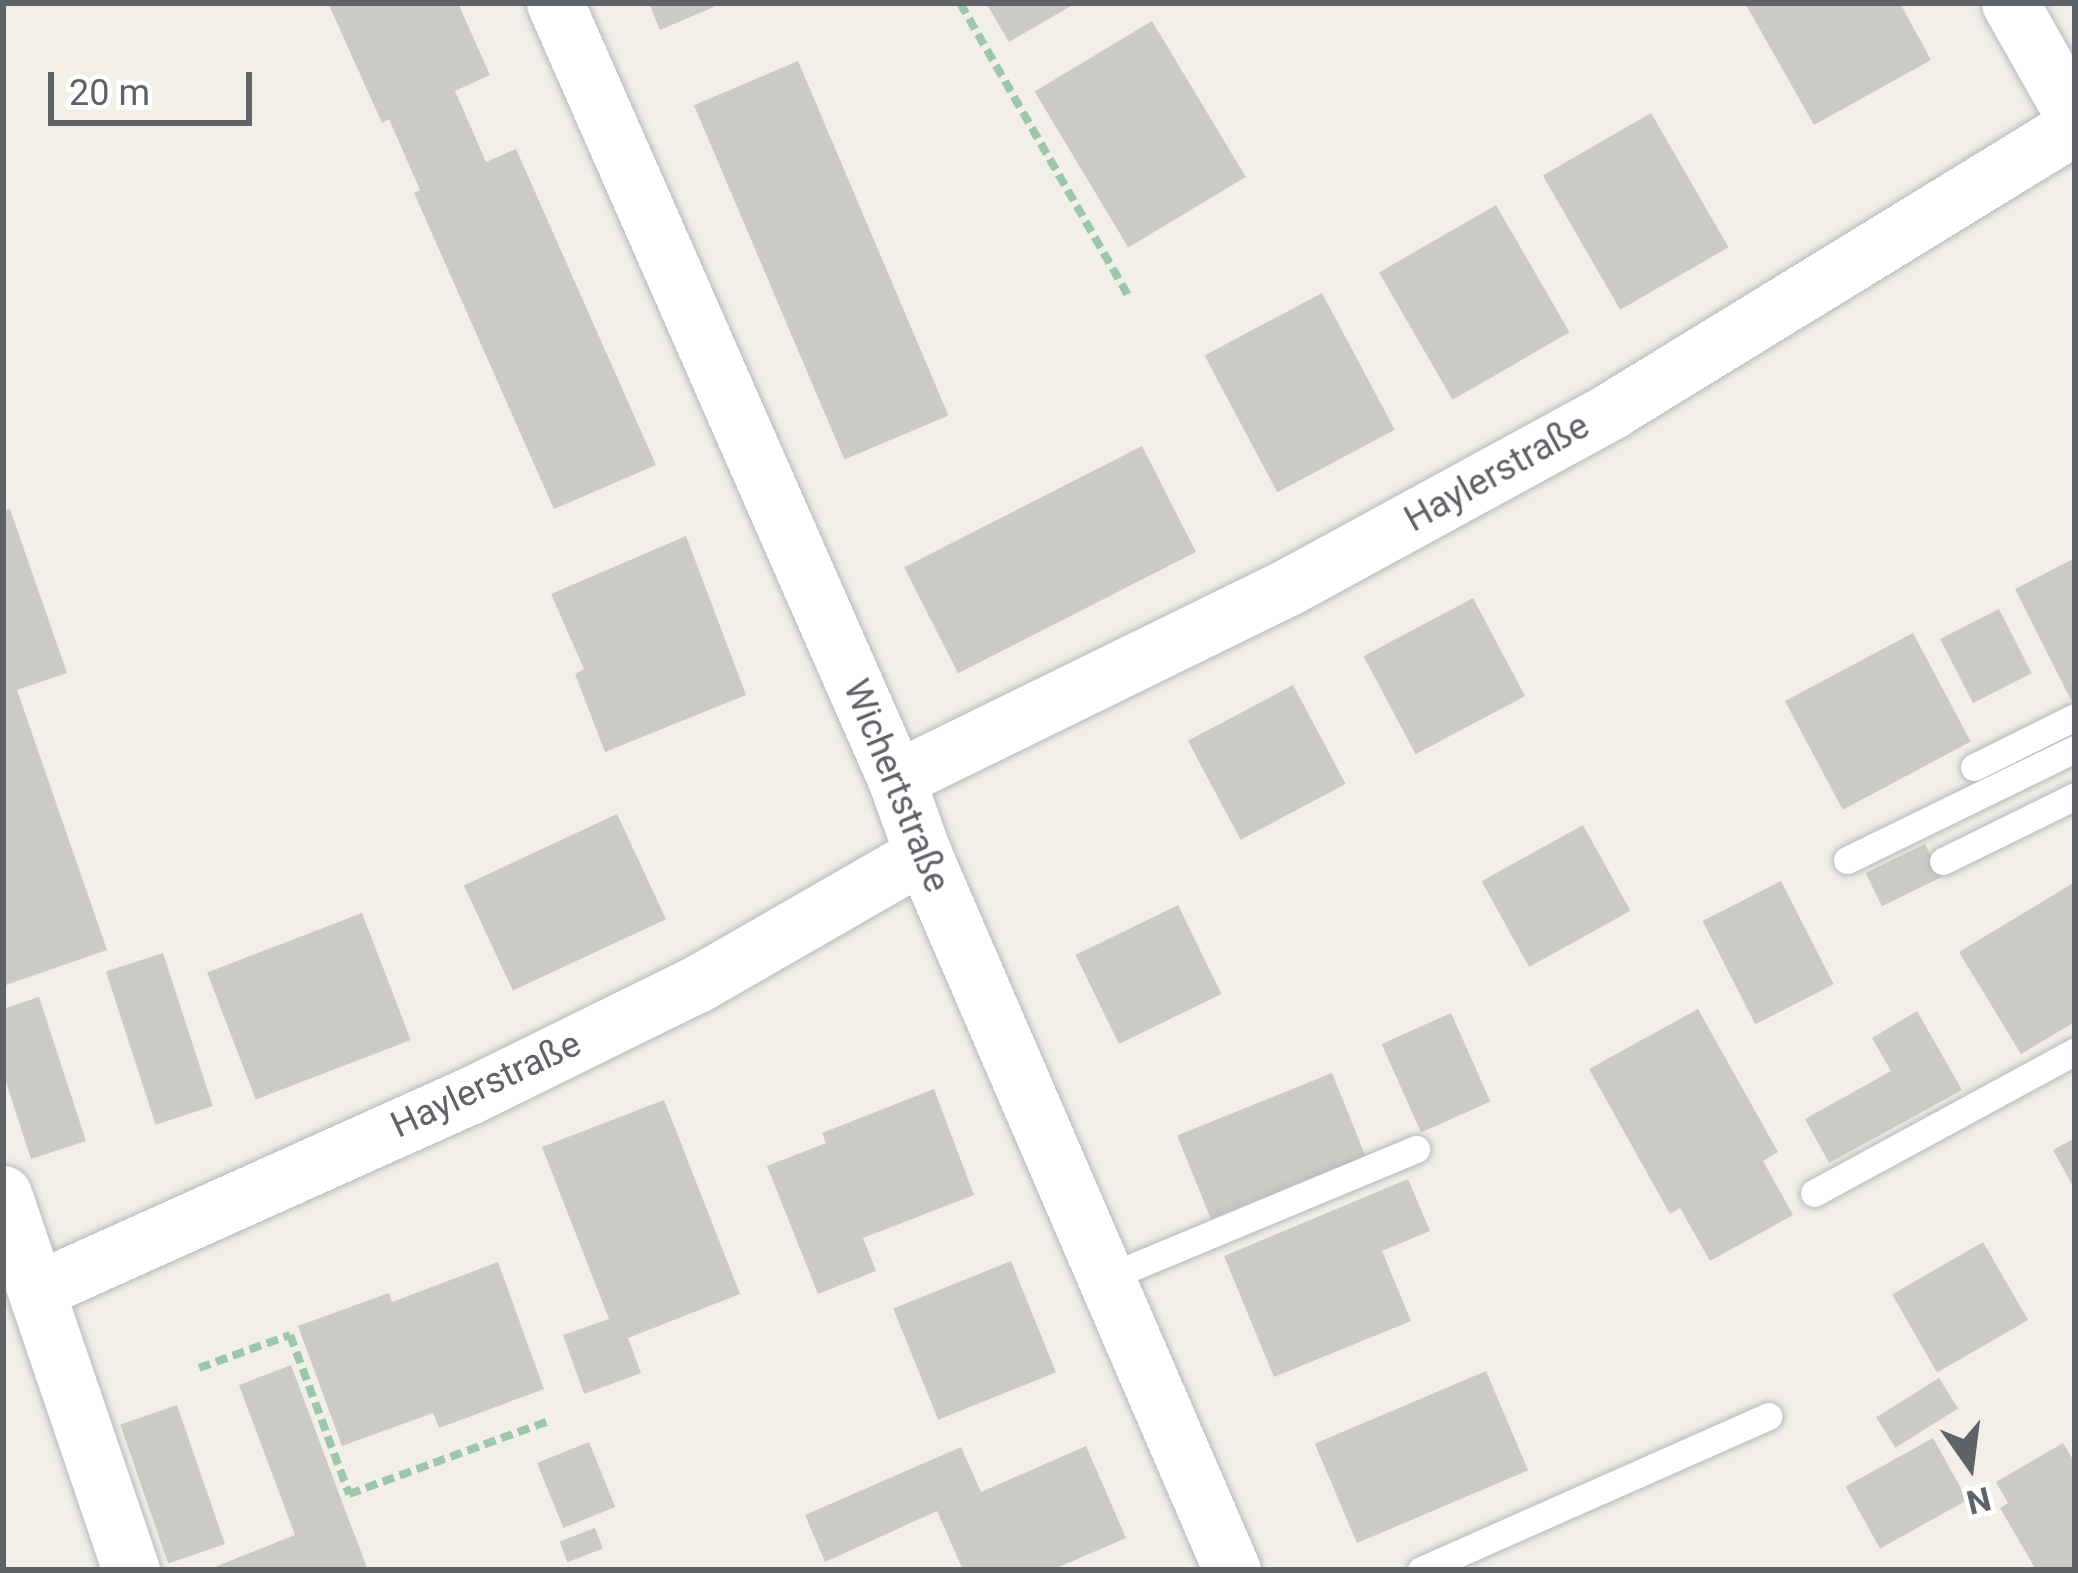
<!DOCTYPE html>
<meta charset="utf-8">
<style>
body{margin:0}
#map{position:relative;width:2078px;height:1573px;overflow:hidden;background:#f1efe8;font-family:Roboto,sans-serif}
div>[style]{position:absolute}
.building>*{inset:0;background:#cccac5;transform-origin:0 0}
.path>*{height:8px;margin-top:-4px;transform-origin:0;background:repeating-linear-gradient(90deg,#9cc7a9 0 12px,transparent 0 18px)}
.roads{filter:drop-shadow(0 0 3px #b5b8bc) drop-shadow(0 0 3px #b5b8bc)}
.lane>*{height:27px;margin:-13.5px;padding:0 13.5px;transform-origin:13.5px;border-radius:13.5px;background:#fff}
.street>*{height:57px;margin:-28.5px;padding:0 28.5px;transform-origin:28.5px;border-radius:28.5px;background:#fff}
span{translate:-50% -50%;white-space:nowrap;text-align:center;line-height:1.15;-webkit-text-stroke:9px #fff;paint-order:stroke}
.street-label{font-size:36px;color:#5f6368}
.frame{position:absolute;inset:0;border:6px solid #5f6368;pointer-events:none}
.north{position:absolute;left:1910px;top:1405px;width:120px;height:120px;-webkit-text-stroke:9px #fff;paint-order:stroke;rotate:166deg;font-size:33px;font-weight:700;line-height:48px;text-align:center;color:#5f6368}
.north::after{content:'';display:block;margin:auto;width:42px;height:54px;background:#5f6368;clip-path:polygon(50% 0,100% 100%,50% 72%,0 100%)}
.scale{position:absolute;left:48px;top:72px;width:204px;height:54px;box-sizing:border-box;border:6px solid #5f6368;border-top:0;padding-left:15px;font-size:36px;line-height:42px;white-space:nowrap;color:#5f6368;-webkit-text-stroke:9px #fff;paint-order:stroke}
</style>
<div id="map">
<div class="building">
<div style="clip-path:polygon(328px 3px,458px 3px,490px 75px,455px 91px,486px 162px,516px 149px,656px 465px,554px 509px,414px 193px,420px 190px,389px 119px,382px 123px)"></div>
<div style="clip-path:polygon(649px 3px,723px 3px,660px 30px)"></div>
<div style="clip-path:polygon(986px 3px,1076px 3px,1009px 42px)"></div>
<div style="clip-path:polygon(1745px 3px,1900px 3px,1931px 60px,1814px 125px)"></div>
<div style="left:1152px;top:21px;width:182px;height:137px;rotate:59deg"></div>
<div style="left:798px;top:61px;width:385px;height:113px;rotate:67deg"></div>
<div style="left:1651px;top:113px;width:155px;height:125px;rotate:60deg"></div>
<div style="left:1496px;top:205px;width:147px;height:135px;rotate:60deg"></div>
<div style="left:1322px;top:293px;width:155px;height:133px;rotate:62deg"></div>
<div style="left:1142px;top:446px;width:119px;height:267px;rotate:63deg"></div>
<div style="clip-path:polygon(10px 509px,67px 673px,17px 690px,107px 950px,3px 986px,3px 511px)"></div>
<div style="clip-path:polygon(686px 536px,746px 695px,605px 752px,575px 674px,584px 669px,551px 594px)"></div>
<div style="clip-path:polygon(2075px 558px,2075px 698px,2071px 700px,2015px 589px)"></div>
<div style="left:1473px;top:598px;width:111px;height:124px;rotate:62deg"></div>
<div style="left:1999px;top:609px;width:72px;height:66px;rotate:63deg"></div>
<div style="left:1913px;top:633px;width:123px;height:145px;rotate:62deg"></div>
<div style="left:1293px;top:685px;width:112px;height:119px;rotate:62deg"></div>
<div style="left:617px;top:814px;width:116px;height:169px;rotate:65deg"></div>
<div style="left:1583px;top:825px;width:98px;height:116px;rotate:61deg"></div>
<div style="left:1925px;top:844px;width:37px;height:66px;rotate:64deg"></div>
<div style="left:1781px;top:881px;width:116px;height:88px;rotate:63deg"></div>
<div style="clip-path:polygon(2075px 882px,2075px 1022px,2021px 1054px,1959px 952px)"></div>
<div style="left:1178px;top:905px;width:99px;height:114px;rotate:64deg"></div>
<div style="left:362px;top:913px;width:136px;height:166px;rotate:69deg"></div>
<div style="left:163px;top:953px;width:161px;height:60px;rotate:72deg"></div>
<div style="clip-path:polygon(39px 997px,86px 1141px,31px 1159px,3px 1073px,3px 1009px)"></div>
<div style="clip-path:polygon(1698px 1009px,1778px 1152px,1763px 1161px,1793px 1215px,1710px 1261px,1680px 1208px,1670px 1214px,1589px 1069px)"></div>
<div style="clip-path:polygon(1917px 1011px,1962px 1090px,1829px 1163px,1805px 1119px,1891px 1071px,1872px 1038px)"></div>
<div style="left:1451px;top:1013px;width:97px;height:76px;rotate:66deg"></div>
<div style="left:1332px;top:1073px;width:90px;height:167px;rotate:68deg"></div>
<div style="clip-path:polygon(934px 1089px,974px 1195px,863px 1238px,876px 1271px,818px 1294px,767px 1166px,826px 1143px,822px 1133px)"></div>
<div style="clip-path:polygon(664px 1100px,740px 1294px,628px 1338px,641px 1373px,584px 1394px,563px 1335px,609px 1319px,542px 1147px)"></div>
<div style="clip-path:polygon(2075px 1138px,2075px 1190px,2053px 1150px)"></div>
<div style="clip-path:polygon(1408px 1179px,1430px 1231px,1382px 1251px,1411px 1321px,1274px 1377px,1224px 1256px)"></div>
<div style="left:1983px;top:1242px;width:90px;height:105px;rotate:60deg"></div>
<div style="left:1011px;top:1261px;width:120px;height:127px;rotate:68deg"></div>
<div style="clip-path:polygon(498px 1262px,544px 1389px,439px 1428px,433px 1413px,342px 1446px,298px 1326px,389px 1293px,392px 1302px)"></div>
<div style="clip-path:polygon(291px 1365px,347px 1515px,368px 1570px,219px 1570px,217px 1566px,295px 1535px,239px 1385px)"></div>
<div style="left:1486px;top:1371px;width:108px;height:186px;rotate:67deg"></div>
<div style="left:1939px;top:1378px;width:36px;height:74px;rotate:58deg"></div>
<div style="left:177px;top:1405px;width:147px;height:60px;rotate:71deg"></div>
<div style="left:1933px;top:1438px;width:71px;height:100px;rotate:61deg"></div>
<div style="left:589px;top:1442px;width:70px;height:56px;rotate:68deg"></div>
<div style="clip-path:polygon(2063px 1443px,2075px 1463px,2075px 1570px,2036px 1570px,2000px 1508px,2008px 1503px,1996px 1482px)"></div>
<div style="clip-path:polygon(1086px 1446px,1126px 1538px,1052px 1570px,963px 1570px,937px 1511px,825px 1562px,805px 1515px,961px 1447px,981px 1492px)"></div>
<div style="left:595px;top:1528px;width:22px;height:38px;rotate:69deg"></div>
</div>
<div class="path">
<div style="left:960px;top:3px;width:337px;rotate:60.1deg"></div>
<div style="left:199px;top:1368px;width:97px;rotate:-19.9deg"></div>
<div style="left:290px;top:1335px;width:170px;rotate:69.6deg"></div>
<div style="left:349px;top:1494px;width:212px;rotate:-20.1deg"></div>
</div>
<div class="roads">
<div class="lane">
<div style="left:1974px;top:767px;width:113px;rotate:-26.3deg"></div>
<div style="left:1847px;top:860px;width:254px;rotate:-26deg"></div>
<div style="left:1943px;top:861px;width:147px;rotate:-26.2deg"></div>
<div style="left:1814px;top:1193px;width:297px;rotate:-28.5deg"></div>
<div style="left:1106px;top:1278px;width:336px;rotate:-22.6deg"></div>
<div style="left:1421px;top:1570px;width:380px;rotate:-23.9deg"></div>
</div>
<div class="street">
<div style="left:555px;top:3px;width:848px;rotate:66.28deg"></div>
<div style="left:896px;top:779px;width:80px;rotate:70.2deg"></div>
<div style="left:923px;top:854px;width:780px;rotate:66.66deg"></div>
<div style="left:2010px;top:3px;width:132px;rotate:60.5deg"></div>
<div style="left:896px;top:779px;width:436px;rotate:-26.1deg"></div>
<div style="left:1288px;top:587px;width:369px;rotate:-28.6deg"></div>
<div style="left:1612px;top:410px;width:543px;rotate:-31.52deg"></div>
<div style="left:3px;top:1194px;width:397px;rotate:71.2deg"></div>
<div style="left:37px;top:1290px;width:474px;rotate:-24.2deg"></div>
<div style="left:469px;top:1096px;width:254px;rotate:-26.2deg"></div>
<div style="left:697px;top:984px;width:261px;rotate:-29.9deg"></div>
</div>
</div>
<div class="street-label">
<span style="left:1497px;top:473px;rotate:-29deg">Haylerstraße</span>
<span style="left:896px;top:786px;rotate:68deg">Wichertstraße</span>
<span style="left:486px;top:1085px;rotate:-25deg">Haylerstraße</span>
</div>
<div class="frame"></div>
<div class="north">N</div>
<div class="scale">20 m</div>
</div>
